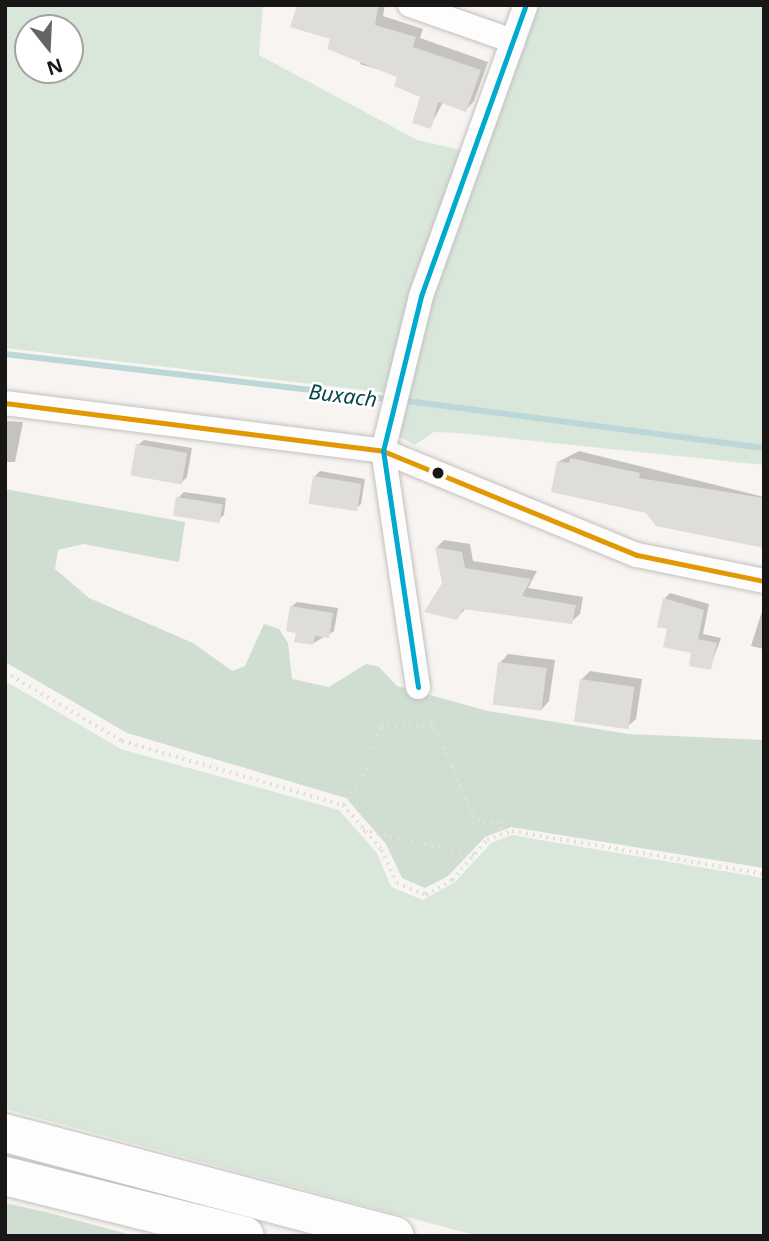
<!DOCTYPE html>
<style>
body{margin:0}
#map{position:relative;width:769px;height:1241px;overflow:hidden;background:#f7f4f1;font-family:"Noto Sans",sans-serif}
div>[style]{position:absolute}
.green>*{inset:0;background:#d9e7db}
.forest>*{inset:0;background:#cfded1}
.shadow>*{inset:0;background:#0003}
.stream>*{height:6px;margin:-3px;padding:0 3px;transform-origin:3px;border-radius:3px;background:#bcd7d8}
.building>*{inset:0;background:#dfddda;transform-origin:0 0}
.path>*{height:3.5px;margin-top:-1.75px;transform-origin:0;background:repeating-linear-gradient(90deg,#dfdfdd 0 2px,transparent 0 7px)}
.roads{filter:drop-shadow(0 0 2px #c3c0be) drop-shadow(0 0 2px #c3c0be)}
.street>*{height:24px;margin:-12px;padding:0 12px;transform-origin:12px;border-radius:12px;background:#fefdfd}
.highway>*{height:38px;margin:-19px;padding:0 19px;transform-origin:19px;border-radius:19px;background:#fefdfd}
.bus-1>*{height:5px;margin:-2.5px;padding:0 2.5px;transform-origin:2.5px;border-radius:2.5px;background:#e19802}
.bus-2>*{height:5px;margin:-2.5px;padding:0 2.5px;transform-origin:2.5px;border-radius:2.5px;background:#00a9ce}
.dots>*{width:19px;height:19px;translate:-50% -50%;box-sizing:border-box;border:4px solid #fff;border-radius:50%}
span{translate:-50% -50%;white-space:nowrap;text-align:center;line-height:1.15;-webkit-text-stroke:5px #fff;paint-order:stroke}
.water-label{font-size:21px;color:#064649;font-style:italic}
.frame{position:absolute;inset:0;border:7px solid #191716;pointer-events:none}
.north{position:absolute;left:14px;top:14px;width:70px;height:70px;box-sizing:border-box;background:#fff;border:2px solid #a3a2a2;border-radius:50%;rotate:162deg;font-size:19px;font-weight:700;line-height:28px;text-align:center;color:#191716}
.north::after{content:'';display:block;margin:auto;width:24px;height:32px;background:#676463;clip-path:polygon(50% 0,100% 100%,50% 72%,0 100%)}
</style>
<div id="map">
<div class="green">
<div style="clip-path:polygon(evenodd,5px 5px,263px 5px,259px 55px,417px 140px,465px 151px,388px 393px,5px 348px,5px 5px,28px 28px,70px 28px,70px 70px,28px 70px,28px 28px)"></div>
<div style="clip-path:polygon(537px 5px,764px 5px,764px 465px,459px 433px,434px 432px,415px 445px,396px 435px,414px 348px)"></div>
<div style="clip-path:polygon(5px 681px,121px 749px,339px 810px,377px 853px,391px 887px,423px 900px,455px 882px,491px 843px,512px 835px,764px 878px,764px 1236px,478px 1236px,5px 1109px)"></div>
</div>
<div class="forest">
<div style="clip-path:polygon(5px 489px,185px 522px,179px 562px,83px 544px,58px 550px,55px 569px,89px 598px,193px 643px,232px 671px,245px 666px,264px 624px,279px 629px,288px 643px,292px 679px,329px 687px,366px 664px,379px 667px,397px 686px,488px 711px,628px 734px,764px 740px,764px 868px,511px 827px,485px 837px,448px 876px,425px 888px,402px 878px,386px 844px,346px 798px,127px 733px,5px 662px)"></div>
<div style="clip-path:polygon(5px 1203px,46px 1212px,135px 1236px,5px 1236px)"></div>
</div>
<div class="shadow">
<div style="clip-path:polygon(299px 5px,385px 5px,383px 16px,423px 29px,420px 38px,488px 62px,474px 101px,466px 110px,443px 102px,430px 127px,422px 96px,400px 76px,360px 64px,362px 58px)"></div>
<div style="clip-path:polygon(5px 421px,23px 422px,15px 462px,5px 462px)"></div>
<div style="clip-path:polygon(144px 440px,192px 448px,187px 477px,181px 483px,138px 445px)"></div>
<div style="clip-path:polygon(579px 451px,764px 497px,764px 543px,647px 511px,558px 462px)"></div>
<div style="clip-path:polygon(320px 471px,365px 479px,361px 504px,355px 510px,314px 477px)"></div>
<div style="clip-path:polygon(184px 492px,226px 498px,224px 515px,218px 520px,178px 498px)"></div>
<div style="clip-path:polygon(444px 540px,470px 544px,473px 561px,537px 571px,528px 588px,583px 597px,580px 614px,571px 622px,466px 608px,457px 618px,437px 547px)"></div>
<div style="clip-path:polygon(670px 593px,709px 604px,703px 634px,721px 638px,710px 668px,669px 628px,664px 599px)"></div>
<div style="clip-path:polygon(297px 602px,338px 608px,334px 631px,312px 644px,298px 632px,291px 607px)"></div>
<div style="clip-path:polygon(764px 605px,764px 649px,751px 646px)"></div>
<div style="clip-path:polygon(508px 654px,555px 660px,549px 701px,541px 710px,500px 663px)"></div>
<div style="clip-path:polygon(590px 671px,642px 679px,636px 719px,627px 727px,581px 680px)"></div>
</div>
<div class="stream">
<div style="left:5px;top:354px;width:387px;rotate:6.7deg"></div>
<div style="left:400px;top:400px;width:367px;rotate:7.5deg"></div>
</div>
<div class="building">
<div style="clip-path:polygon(297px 5px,378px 7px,375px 25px,416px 37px,413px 47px,481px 70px,466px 112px,438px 102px,431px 129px,412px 123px,420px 97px,394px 86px,397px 77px,327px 49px,330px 39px,290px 27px)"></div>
<div style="left:136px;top:444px;width:52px;height:32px;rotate:10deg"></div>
<div style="clip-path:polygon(570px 458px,640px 473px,639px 478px,764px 498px,764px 548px,656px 526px,646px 513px,551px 492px,557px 461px,569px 463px)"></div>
<div style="left:313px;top:476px;width:49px;height:28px;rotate:9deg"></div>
<div style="left:176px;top:497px;width:47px;height:19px;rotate:9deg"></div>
<div style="clip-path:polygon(435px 547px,462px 552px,465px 568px,531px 579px,522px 596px,576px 605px,572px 624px,463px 609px,457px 620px,424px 612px,442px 583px)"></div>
<div style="clip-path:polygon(663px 598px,704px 610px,698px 639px,717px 643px,711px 670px,689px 666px,691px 653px,663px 647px,667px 629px,657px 627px)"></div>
<div style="clip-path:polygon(290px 606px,333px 613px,329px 638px,315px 636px,313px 645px,294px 642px,296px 633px,286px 631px)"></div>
<div style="left:498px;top:662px;width:49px;height:43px;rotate:7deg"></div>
<div style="left:580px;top:679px;width:55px;height:43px;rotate:8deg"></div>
</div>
<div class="path">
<div style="left:5px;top:672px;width:136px;rotate:30.5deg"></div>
<div style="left:122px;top:741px;width:230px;rotate:16.2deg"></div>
<div style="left:343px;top:805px;width:60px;rotate:49.1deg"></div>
<div style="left:382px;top:850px;width:36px;rotate:66deg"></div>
<div style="left:397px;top:883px;width:31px;rotate:22deg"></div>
<div style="left:426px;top:895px;width:30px;rotate:-30deg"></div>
<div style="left:452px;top:880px;width:53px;rotate:-48.8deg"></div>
<div style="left:487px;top:840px;width:27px;rotate:-20deg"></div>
<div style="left:512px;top:831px;width:256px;rotate:9.7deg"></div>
<div style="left:426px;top:708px;width:117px;rotate:66.3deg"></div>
<div style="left:473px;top:815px;width:13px;rotate:39deg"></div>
<div style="left:483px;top:823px;width:21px;rotate:-5deg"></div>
<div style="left:504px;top:821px;width:14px;rotate:115deg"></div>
<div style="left:343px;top:805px;width:35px;rotate:-55deg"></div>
<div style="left:363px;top:776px;width:53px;rotate:-70.2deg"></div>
<div style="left:381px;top:726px;width:53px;rotate:-1.1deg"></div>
<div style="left:363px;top:830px;width:114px;rotate:12.7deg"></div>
</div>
<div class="roads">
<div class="street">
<div style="left:410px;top:5px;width:109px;rotate:19.3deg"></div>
<div style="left:5px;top:403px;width:381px;rotate:7.2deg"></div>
<div style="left:383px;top:451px;width:274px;rotate:22.3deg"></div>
<div style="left:637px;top:555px;width:130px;rotate:11.6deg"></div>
<div style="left:418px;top:687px;width:239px;rotate:-98.4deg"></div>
<div style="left:383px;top:451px;width:160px;rotate:-76.2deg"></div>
<div style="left:421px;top:296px;width:309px;rotate:-70.2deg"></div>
</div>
<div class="highway">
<div style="left:5px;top:1133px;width:403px;rotate:14.8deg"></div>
<div style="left:5px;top:1176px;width:247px;rotate:14deg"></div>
</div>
</div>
<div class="bus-1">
<div style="left:5px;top:403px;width:381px;rotate:7.2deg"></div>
<div style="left:383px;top:451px;width:274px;rotate:22.3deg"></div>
<div style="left:637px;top:555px;width:130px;rotate:11.6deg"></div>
</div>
<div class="bus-2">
<div style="left:418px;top:687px;width:239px;rotate:-98.4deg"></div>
<div style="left:383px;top:451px;width:160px;rotate:-76.2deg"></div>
<div style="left:421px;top:296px;width:309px;rotate:-70.2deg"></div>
</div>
<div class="dots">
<div style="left:438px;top:473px;background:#191716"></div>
</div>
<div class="water-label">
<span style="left:343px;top:395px;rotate:7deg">Buxach</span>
</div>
<div class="frame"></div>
<div class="north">N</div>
</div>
